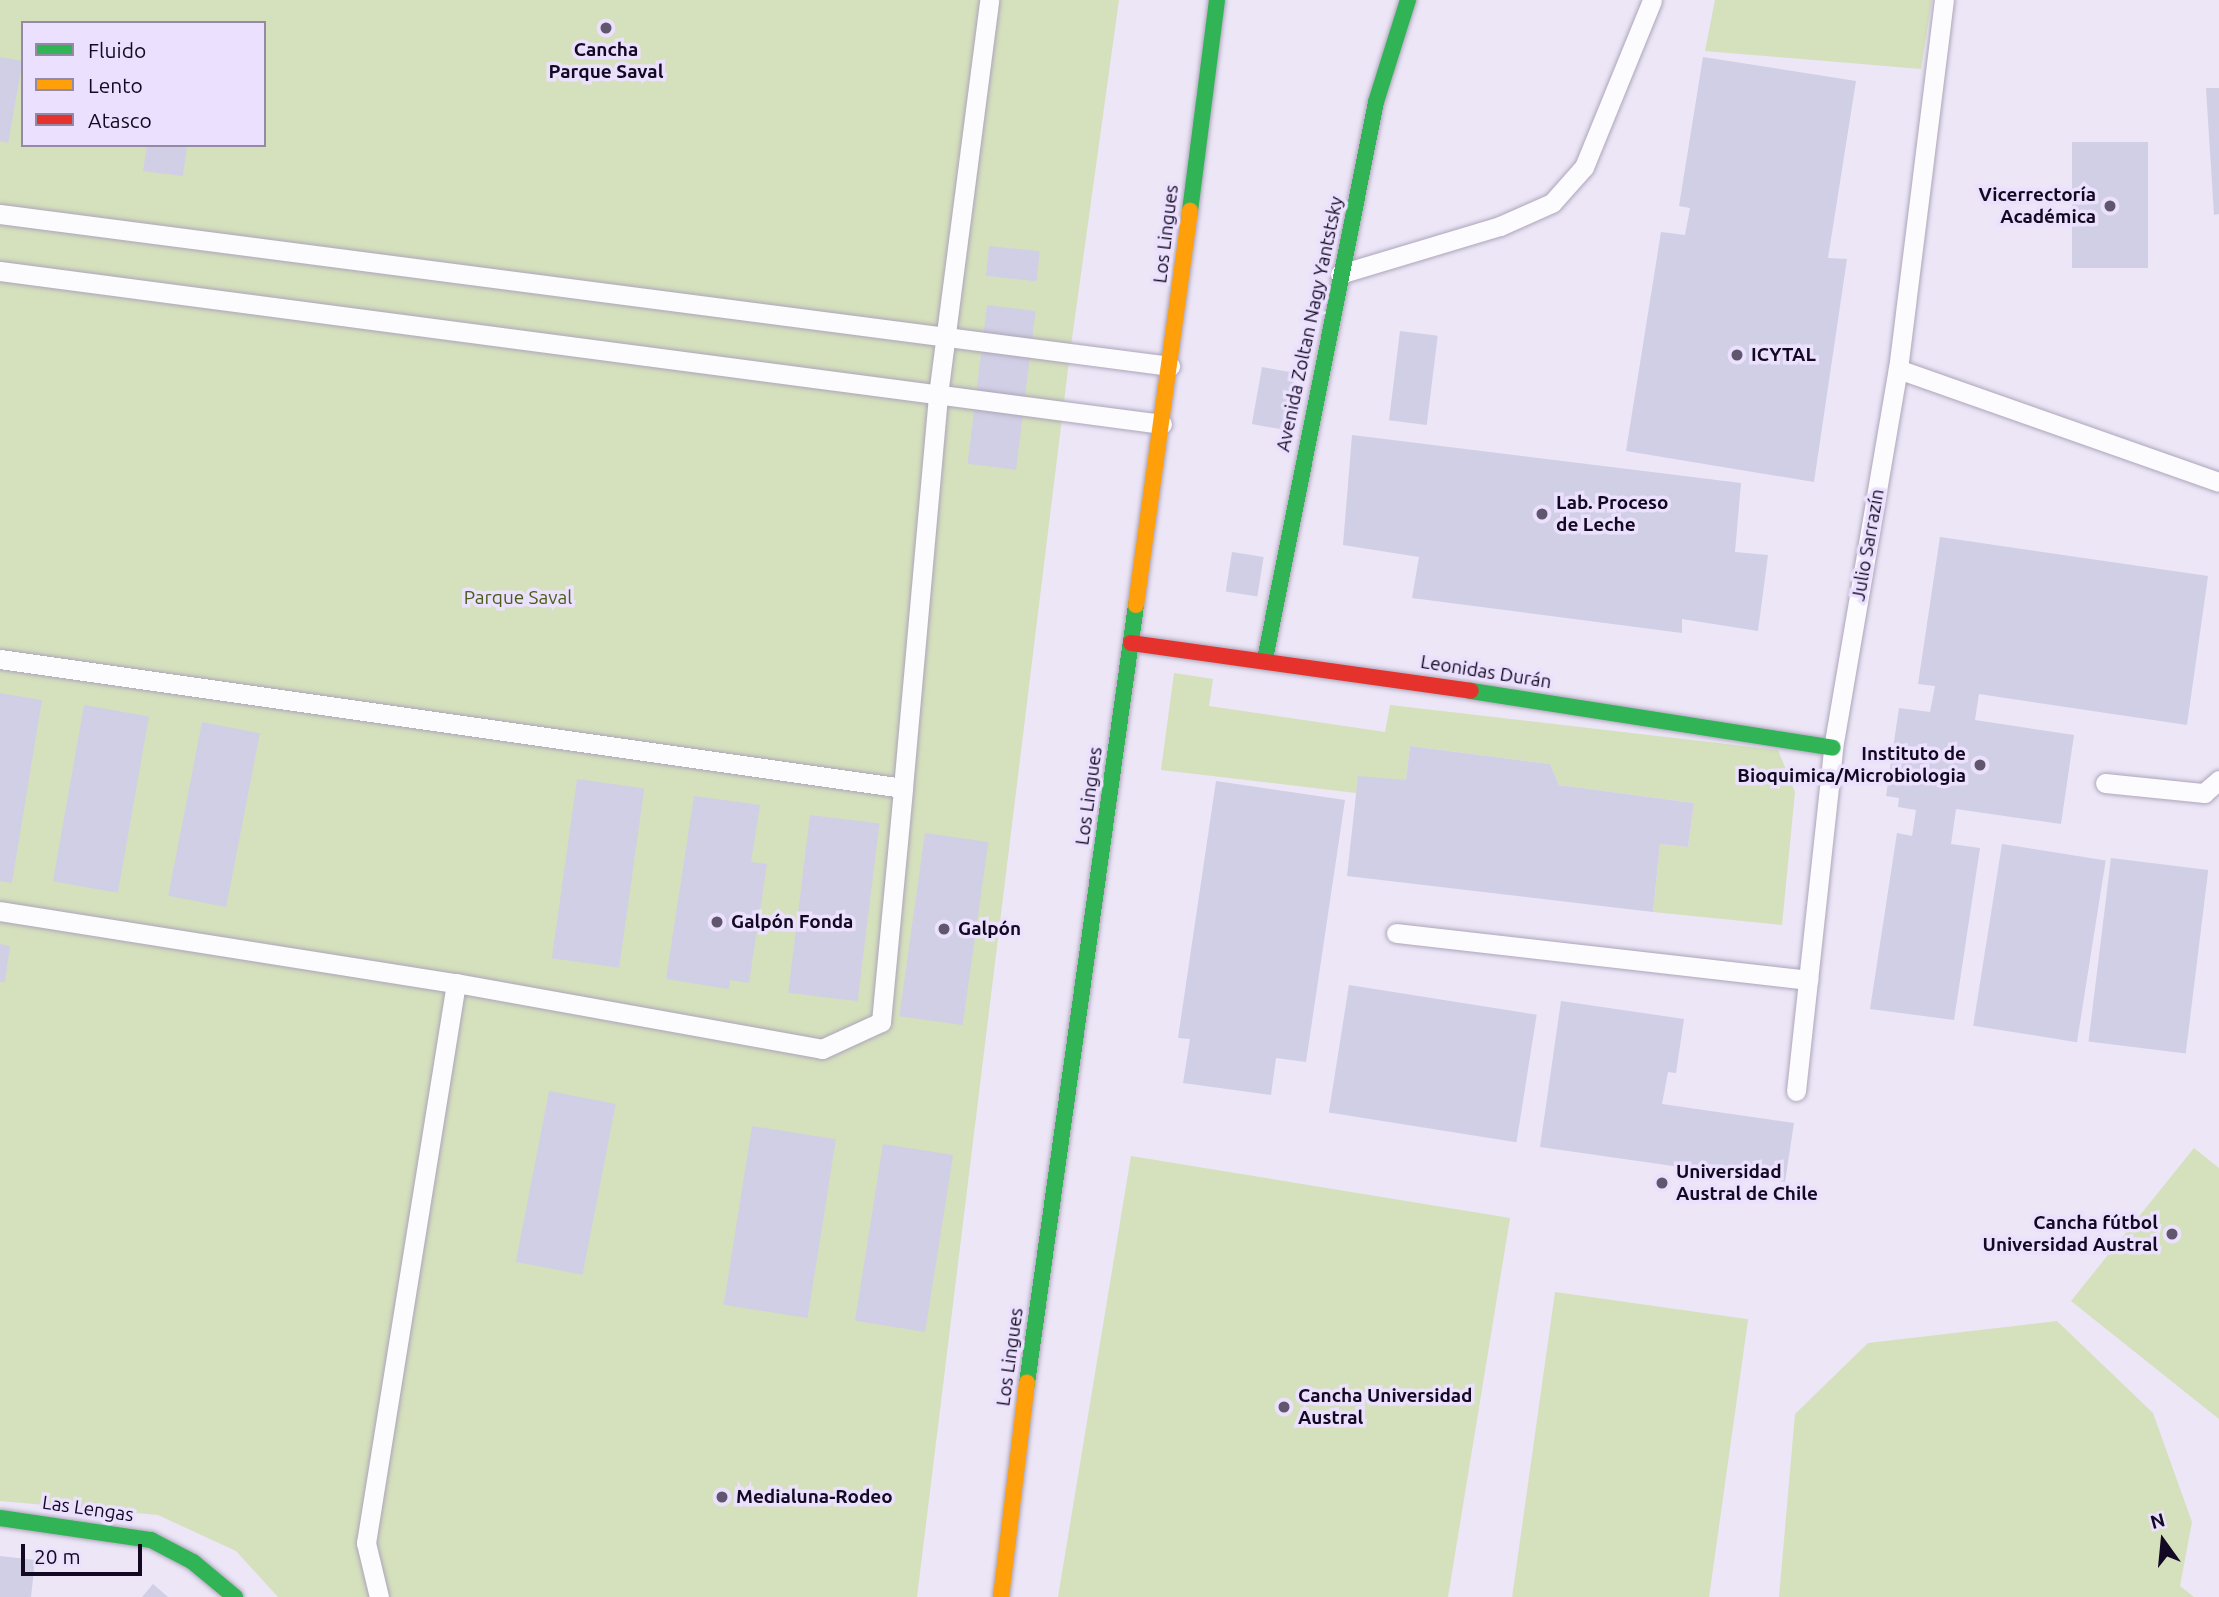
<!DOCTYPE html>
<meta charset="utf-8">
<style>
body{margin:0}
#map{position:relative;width:2219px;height:1597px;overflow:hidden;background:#ece6f7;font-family:Ubuntu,sans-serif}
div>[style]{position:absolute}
.green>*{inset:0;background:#d5e0bd;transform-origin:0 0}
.building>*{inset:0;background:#d1cfe5;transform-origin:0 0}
.roads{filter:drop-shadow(0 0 2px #ada5b9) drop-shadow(0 0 2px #ada5b9)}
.lane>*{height:19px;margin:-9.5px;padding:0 9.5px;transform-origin:9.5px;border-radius:9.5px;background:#fcfbfe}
.fast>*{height:16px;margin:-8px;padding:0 8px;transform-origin:8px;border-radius:8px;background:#30b455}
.slow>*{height:16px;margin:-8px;padding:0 8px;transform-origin:8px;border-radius:8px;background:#ff9f0a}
.jam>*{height:16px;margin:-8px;padding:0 8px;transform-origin:8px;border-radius:8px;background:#e5322d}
.dots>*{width:19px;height:19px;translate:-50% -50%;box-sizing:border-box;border:4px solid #ebe0fd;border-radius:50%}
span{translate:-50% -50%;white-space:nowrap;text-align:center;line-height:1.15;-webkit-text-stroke:7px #ebe0fd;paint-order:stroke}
.poi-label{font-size:19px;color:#140922;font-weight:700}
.right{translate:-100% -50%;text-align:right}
.left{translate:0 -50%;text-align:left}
.street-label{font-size:19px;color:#140922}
.park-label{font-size:19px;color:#4a5c15}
.legend{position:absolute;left:21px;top:21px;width:245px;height:126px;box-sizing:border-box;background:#ebe0fd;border:2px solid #958aa5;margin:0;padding:9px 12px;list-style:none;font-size:21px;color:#140922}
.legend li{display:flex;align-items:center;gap:14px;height:35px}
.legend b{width:35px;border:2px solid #958aa5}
.north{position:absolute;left:2128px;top:1506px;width:70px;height:70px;-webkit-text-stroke:5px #ebe0fd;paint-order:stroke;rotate:345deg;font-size:19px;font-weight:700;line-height:28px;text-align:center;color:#140922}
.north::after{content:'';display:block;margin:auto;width:24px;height:32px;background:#140922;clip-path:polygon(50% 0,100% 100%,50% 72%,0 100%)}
.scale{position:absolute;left:21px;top:1544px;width:121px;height:32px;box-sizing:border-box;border:4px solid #140922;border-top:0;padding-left:9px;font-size:21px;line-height:24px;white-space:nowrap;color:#140922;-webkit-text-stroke:5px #ebe0fd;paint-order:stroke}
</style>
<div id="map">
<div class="green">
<div style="clip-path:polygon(evenodd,0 0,1119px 0,1070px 353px,917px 1597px,278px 1597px,236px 1551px,158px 1515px,0 1501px,0 0,23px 23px,264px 23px,264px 145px,23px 145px,23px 23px)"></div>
<div style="clip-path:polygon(1715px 0,1932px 0,1921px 69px,1705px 51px)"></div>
<div style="clip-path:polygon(1174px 673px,1213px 679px,1209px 706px,1385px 732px,1390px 705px,1778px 750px,1795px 792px,1782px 925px,1653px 912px,1660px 844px,1688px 847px,1694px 803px,1559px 785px,1550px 764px,1410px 746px,1406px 780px,1356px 793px,1161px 770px)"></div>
<div style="clip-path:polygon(2194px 1148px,2219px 1168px,2219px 1419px,2071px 1301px)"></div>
<div style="clip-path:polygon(1131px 1156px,1510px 1218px,1448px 1597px,1058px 1597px)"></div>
<div style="left:1555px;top:1292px;width:195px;height:308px;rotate:8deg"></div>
<div style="clip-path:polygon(2057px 1321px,2153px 1413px,2192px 1522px,2180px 1586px,2194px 1597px,1779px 1597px,1795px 1414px,1868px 1343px)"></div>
</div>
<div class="building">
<div style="left:0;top:57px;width:23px;height:83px;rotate:10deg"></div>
<div style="clip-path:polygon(1703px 57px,1856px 81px,1828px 258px,1847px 259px,1814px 482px,1626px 451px,1661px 232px,1685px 235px,1690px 208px,1679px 206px)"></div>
<div style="clip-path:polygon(2206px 88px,2219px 88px,2219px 214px,2214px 215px)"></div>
<div style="left:2148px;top:142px;width:126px;height:76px;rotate:90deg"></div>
<div style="clip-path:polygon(147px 145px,187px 145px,183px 176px,143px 171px)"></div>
<div style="left:989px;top:246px;width:51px;height:30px;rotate:6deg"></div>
<div style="left:987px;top:305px;width:49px;height:160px;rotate:7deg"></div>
<div style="left:1400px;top:331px;width:38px;height:90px;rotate:7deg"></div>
<div style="left:1262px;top:367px;width:34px;height:58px;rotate:10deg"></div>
<div style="clip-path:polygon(1352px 435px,1741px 483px,1735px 552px,1768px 555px,1758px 631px,1682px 619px,1682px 633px,1412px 598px,1419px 557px,1343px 545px)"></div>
<div style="clip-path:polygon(1940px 537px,2208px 576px,2187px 725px,1979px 694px,1975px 720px,2074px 735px,2061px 824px,1956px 809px,1951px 844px,1980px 848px,1954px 1020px,1870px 1009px,1897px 833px,1912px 836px,1916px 810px,1898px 807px,1899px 798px,1886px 796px,1899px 708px,1930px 712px,1935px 686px,1918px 684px)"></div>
<div style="left:1232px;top:552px;width:32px;height:40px;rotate:9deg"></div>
<div style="clip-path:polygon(0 693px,42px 700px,12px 883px,0 881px)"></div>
<div style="left:84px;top:705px;width:66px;height:179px;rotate:10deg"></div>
<div style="left:202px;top:722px;width:59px;height:177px;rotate:11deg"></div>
<div style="clip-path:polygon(1410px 746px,1550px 764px,1559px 785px,1694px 803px,1688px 847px,1660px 844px,1653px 912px,1347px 876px,1358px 776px,1406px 780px)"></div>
<div style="left:577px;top:779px;width:68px;height:181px;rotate:8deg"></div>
<div style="clip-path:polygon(1216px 781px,1345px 800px,1306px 1062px,1276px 1058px,1271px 1095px,1183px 1083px,1190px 1039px,1178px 1038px)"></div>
<div style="clip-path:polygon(694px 796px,760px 805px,751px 862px,767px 864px,749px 983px,730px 980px,729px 989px,666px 979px)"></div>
<div style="left:810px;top:815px;width:70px;height:179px;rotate:7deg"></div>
<div style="left:925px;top:833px;width:64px;height:185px;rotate:8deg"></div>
<div style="left:2002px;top:844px;width:105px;height:184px;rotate:9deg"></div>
<div style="left:2111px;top:858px;width:98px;height:185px;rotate:7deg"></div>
<div style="clip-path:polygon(0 944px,10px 946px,5px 982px,0 982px)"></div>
<div style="left:1349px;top:985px;width:190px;height:129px;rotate:9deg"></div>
<div style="clip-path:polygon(1561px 1001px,1684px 1019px,1676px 1073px,1668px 1072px,1662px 1104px,1794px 1123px,1785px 1182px,1540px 1147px)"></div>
<div style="left:549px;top:1091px;width:68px;height:174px;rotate:11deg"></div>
<div style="left:752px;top:1126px;width:85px;height:181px;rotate:9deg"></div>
<div style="left:883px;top:1144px;width:71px;height:179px;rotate:9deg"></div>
<div style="clip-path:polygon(0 1556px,35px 1560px,31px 1597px,0 1597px)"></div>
<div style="clip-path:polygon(153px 1584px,168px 1597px,142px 1597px)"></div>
</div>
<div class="roads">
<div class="lane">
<div style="left:0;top:214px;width:1180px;rotate:7.4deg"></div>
<div style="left:0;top:271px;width:1172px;rotate:7.5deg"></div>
<div style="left:1340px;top:274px;width:167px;rotate:-16.7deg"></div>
<div style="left:1500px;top:226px;width:57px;rotate:-23.9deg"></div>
<div style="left:1552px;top:203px;width:48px;rotate:-48.4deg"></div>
<div style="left:1584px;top:167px;width:180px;rotate:-67.8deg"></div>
<div style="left:1898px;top:369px;width:340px;rotate:19.4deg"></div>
<div style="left:0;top:659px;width:912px;rotate:8.13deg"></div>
<div style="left:903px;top:788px;width:395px;rotate:-84.9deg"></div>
<div style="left:938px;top:395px;width:398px;rotate:-82.6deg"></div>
<div style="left:2105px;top:783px;width:100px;rotate:5.8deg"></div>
<div style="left:2204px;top:793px;width:20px;rotate:-41deg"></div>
<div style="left:0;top:911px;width:462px;rotate:9deg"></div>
<div style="left:456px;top:983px;width:372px;rotate:10.2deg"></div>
<div style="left:822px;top:1049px;width:65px;rotate:-24.6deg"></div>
<div style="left:881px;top:1022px;width:235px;rotate:-84.6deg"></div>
<div style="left:1396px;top:933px;width:415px;rotate:6.5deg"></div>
<div style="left:1796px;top:1091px;width:345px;rotate:-83.8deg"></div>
<div style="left:1833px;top:748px;width:385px;rotate:-80.3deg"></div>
<div style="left:1898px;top:369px;width:372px;rotate:-82.9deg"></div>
<div style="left:379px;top:1597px;width:56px;rotate:-103.5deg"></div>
<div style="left:366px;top:1543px;width:567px;rotate:-80.87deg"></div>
</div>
<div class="fast">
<div style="left:1190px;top:211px;width:213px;rotate:-82.7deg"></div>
<div style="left:1265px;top:659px;width:568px;rotate:-78.73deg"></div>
<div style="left:1376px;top:102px;width:107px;rotate:-72.6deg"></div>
<div style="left:1471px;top:691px;width:366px;rotate:8.9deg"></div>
<div style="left:1027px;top:1383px;width:786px;rotate:-82.02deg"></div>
<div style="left:0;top:1518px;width:153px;rotate:8.3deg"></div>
<div style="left:151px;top:1540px;width:47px;rotate:27.6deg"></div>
<div style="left:193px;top:1562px;width:55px;rotate:39.8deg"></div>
</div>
<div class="slow">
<div style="left:1136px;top:605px;width:398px;rotate:-82.2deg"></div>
<div style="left:1001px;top:1597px;width:216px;rotate:-83.1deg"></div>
</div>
<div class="jam">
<div style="left:1131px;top:643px;width:343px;rotate:8deg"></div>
</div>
</div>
<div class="dots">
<div style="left:606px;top:28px;background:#60566d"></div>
<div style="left:2110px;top:206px;background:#60566d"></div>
<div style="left:1737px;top:355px;background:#60566d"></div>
<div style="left:1542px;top:514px;background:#60566d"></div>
<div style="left:1980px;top:765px;background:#60566d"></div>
<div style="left:717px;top:922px;background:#60566d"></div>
<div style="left:944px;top:929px;background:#60566d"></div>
<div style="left:1662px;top:1183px;background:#60566d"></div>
<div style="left:2172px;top:1234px;background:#60566d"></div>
<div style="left:1284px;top:1407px;background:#60566d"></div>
<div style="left:722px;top:1497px;background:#60566d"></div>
</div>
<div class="poi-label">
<span style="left:606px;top:61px">Cancha<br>Parque Saval</span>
<span class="right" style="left:2096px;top:206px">Vicerrectoría<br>Académica</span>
<span class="left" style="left:1751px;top:355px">ICYTAL</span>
<span class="left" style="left:1556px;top:514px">Lab. Proceso<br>de Leche</span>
<span class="right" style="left:1966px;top:765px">Instituto de<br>Bioquimica/Microbiologia</span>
<span class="left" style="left:731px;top:922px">Galpón Fonda</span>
<span class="left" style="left:958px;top:929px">Galpón</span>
<span class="left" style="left:1676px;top:1183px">Universidad<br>Austral de Chile</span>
<span class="right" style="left:2158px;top:1234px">Cancha fútbol<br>Universidad Austral</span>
<span class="left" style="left:1298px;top:1407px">Cancha Universidad<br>Austral</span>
<span class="left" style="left:736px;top:1497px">Medialuna-Rodeo</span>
</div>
<div class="street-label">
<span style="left:1166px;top:234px;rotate:-83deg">Los Lingues</span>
<span style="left:1310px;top:324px;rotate:-78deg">Avenida Zoltan Nagy Yantstsky</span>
<span style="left:1868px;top:545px;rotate:-80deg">Julio Sarrazín</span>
<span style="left:1486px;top:672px;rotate:9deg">Leonidas Durán</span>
<span style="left:1089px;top:796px;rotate:-82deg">Los Lingues</span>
<span style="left:1010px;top:1357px;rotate:-82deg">Los Lingues</span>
<span style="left:88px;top:1509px;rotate:8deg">Las Lengas</span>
</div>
<div class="park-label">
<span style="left:518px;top:598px">Parque Saval</span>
</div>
<ul class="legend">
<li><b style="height:9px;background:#30b455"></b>Fluido</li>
<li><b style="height:9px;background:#ff9f0a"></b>Lento</li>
<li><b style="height:9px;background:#e5322d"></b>Atasco</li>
</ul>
<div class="north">N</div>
<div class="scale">20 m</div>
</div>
